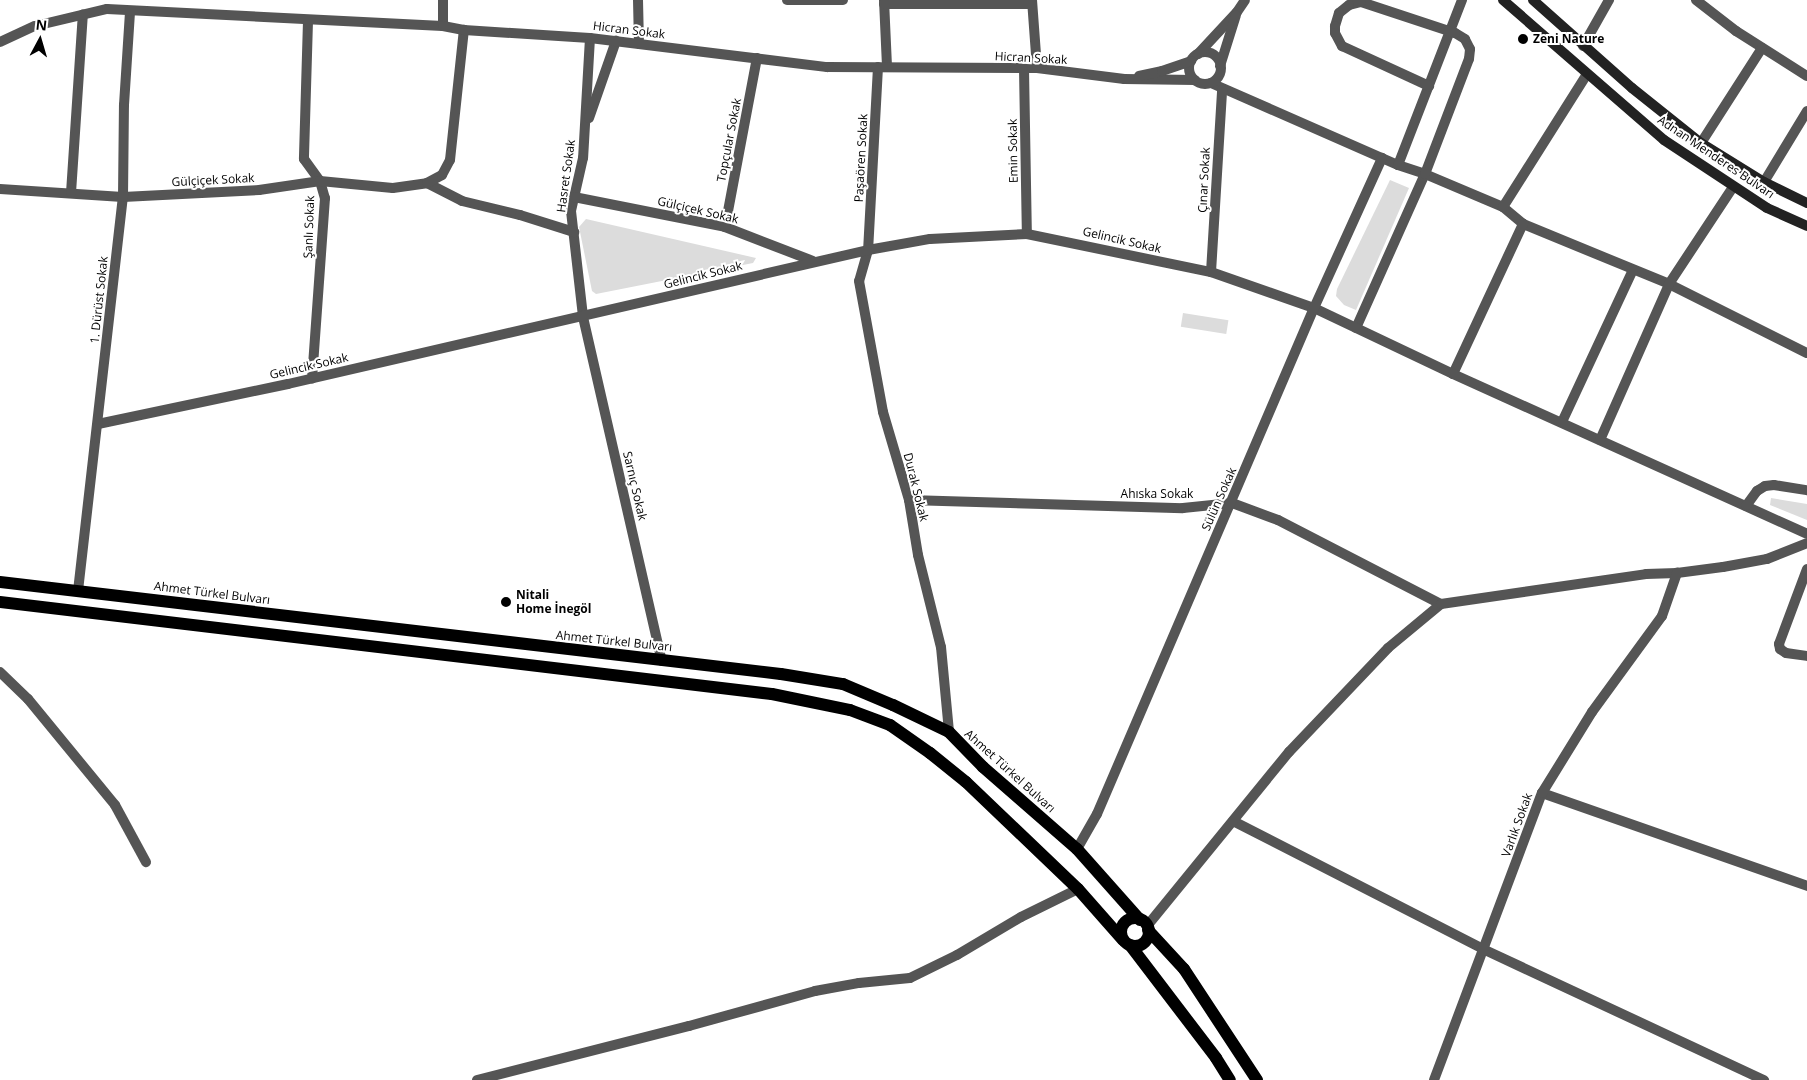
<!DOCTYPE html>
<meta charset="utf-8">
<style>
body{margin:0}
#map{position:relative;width:1807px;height:1080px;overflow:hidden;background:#fff;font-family:"Open Sans",sans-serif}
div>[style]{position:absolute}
.green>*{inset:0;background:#dcdcdc;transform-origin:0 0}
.minor>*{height:10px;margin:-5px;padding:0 5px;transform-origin:5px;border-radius:5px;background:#555}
.tertiary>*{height:10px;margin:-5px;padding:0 5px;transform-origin:5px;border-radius:5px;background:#555}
.tertiary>.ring{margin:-5px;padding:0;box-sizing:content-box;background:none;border:10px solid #555;border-radius:50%}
.secondary>*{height:10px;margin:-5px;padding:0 5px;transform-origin:5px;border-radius:5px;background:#222}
.primary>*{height:12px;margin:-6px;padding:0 6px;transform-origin:6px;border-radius:6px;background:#000}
.primary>.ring{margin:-6px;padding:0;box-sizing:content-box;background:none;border:12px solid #000;border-radius:50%}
.dots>*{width:14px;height:14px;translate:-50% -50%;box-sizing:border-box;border:2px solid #fff;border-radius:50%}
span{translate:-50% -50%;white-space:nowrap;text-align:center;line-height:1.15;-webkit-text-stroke:4px #fff;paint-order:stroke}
.street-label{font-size:12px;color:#000}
.poi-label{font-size:12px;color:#000;font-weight:700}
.left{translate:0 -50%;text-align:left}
.north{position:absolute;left:15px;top:15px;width:50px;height:50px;-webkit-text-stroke:4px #fff;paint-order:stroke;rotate:6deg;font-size:14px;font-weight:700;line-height:20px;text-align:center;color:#000}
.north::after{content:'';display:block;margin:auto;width:18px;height:22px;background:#000;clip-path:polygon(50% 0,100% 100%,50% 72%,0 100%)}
</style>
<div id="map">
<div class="green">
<div style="clip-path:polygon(1390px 180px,1409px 188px,1356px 310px,1344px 305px,1336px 296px,1337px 289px)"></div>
<div style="clip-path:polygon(586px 219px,756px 258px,753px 263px,596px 294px,592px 291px,579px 227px)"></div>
<div style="left:1183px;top:313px;width:46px;height:14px;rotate:9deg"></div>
<div style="clip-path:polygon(1771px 498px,1807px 504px,1807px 520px,1770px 505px)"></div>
</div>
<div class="minor">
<div style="left:638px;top:0;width:44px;rotate:88.7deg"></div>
<div style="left:787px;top:0;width:56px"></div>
<div style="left:884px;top:0;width:67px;rotate:87.4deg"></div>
<div style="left:1032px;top:0;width:68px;rotate:85.8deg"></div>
<div style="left:1696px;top:0;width:51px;rotate:37.8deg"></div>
<div style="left:1736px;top:31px;width:84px;rotate:32.4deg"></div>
<div style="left:884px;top:4px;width:148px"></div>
<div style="left:308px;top:21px;width:138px;rotate:91.7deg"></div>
<div style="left:304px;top:159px;width:27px;rotate:54deg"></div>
<div style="left:320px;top:181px;width:18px;rotate:74deg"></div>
<div style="left:325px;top:198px;width:181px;rotate:94.1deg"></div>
<div style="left:443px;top:26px;width:26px;rotate:-90deg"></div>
<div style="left:590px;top:38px;width:120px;rotate:93.3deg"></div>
<div style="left:583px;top:158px;width:54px;rotate:102.8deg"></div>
<div style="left:571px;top:211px;width:107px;rotate:83.5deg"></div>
<div style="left:583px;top:317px;width:353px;rotate:77.1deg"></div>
<div style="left:1583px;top:46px;width:53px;rotate:-60.5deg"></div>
<div style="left:878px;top:67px;width:183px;rotate:93.1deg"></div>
<div style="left:868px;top:250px;width:32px;rotate:106deg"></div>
<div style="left:859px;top:281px;width:133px;rotate:79.6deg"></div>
<div style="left:883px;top:412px;width:92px;rotate:73.5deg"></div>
<div style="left:909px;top:500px;width:56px;rotate:80.7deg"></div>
<div style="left:918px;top:555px;width:95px;rotate:76deg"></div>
<div style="left:941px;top:647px;width:85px;rotate:84.6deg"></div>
<div style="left:1024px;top:69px;width:165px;rotate:89deg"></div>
<div style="left:1211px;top:83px;width:204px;rotate:23.7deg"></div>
<div style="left:1398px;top:165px;width:28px;rotate:18deg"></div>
<div style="left:1425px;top:174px;width:85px;rotate:22.9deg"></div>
<div style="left:1503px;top:207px;width:26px;rotate:40deg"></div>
<div style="left:1523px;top:224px;width:158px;rotate:22.3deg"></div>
<div style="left:1669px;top:284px;width:154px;rotate:26.6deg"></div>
<div style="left:589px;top:118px;width:82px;rotate:-70.7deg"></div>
<div style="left:1701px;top:143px;width:113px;rotate:-57.3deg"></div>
<div style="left:1398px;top:165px;width:177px;rotate:-68.8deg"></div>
<div style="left:1764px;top:182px;width:83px;rotate:-58.8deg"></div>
<div style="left:427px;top:183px;width:39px;rotate:27deg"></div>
<div style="left:462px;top:201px;width:60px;rotate:13.6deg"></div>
<div style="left:520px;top:215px;width:57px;rotate:17.5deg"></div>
<div style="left:0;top:189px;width:123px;rotate:3.7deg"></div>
<div style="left:123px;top:197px;width:136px;rotate:-2.9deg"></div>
<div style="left:259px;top:190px;width:62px;rotate:-8.4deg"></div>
<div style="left:320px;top:181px;width:73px;rotate:5.5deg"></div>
<div style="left:393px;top:188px;width:34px;rotate:-8deg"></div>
<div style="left:427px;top:183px;width:17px;rotate:-28deg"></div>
<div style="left:442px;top:175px;width:17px;rotate:-62deg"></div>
<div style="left:450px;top:160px;width:131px;rotate:-83.9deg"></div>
<div style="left:71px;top:193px;width:179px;rotate:-86.2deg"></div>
<div style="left:574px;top:197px;width:154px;rotate:11.2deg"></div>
<div style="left:725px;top:227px;width:94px;rotate:21.1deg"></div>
<div style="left:1503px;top:207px;width:157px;rotate:-57.7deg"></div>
<div style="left:725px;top:227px;width:172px;rotate:-79.3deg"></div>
<div style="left:1211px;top:272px;width:182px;rotate:-86.5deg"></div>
<div style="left:1356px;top:328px;width:169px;rotate:-65.9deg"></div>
<div style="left:1425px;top:174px;width:123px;rotate:-69.1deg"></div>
<div style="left:1469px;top:59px;width:10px;rotate:-84deg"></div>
<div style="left:1470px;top:49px;width:11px;rotate:-117deg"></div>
<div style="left:1465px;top:39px;width:12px;rotate:-149deg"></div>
<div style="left:1455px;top:33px;width:99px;rotate:-161.7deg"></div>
<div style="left:1361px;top:2px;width:12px;rotate:166deg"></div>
<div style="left:1349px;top:5px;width:13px;rotate:141deg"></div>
<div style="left:1339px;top:13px;width:14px;rotate:107deg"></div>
<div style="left:1335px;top:26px;width:7px;rotate:90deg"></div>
<div style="left:1335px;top:33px;width:15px;rotate:62deg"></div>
<div style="left:1342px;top:46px;width:96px;rotate:24.7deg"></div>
<div style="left:1453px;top:374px;width:166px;rotate:-65deg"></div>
<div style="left:1562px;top:422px;width:168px;rotate:-65deg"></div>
<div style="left:98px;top:424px;width:194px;rotate:-11.9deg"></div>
<div style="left:288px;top:384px;width:595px;rotate:-13.01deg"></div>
<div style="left:868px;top:250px;width:63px;rotate:-10.1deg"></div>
<div style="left:930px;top:239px;width:97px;rotate:-3deg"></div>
<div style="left:1027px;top:234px;width:188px;rotate:11.7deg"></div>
<div style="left:1211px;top:272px;width:109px;rotate:19.3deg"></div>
<div style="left:1314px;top:308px;width:154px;rotate:25.4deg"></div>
<div style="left:1453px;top:374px;width:388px;rotate:24.3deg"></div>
<div style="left:1600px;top:440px;width:171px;rotate:-66.1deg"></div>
<div style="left:1669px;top:284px;width:116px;rotate:-56.6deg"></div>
<div style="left:909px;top:500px;width:274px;rotate:1.7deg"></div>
<div style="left:1183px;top:508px;width:49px;rotate:-5.8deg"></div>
<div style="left:1232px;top:503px;width:49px;rotate:20.3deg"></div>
<div style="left:1278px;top:520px;width:183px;rotate:27.3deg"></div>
<div style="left:1746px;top:506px;width:19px;rotate:-54deg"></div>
<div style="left:1757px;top:491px;width:9px;rotate:-32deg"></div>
<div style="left:1765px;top:486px;width:9px;rotate:-6deg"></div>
<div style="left:1774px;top:485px;width:33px;rotate:9deg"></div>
<div style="left:1807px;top:569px;width:80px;rotate:110.5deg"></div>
<div style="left:1779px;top:644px;width:5px;rotate:79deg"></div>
<div style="left:1780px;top:649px;width:7px;rotate:34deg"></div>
<div style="left:1786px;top:653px;width:21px;rotate:8deg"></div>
<div style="left:78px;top:591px;width:397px;rotate:-83.5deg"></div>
<div style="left:123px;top:197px;width:92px;rotate:-89.4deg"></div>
<div style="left:124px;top:105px;width:94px;rotate:-86.3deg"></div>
<div style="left:0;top:672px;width:39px;rotate:44deg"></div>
<div style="left:28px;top:699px;width:137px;rotate:50.6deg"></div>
<div style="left:115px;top:805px;width:65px;rotate:61.5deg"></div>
<div style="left:1542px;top:793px;width:281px;rotate:19.3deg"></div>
<div style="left:1233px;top:821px;width:283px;rotate:27.1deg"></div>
<div style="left:1485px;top:950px;width:308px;rotate:25deg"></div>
<div style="left:1077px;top:849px;width:40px;rotate:-60.3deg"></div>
<div style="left:1097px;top:814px;width:551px;rotate:-66.79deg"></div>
<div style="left:1314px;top:308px;width:165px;rotate:-65.6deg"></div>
<div style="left:1147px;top:926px;width:225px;rotate:-50.8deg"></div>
<div style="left:1289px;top:752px;width:144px;rotate:-46.4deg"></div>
<div style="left:1388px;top:648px;width:69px;rotate:-39.7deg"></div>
<div style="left:1441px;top:604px;width:207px;rotate:-8.3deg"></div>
<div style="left:1646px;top:574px;width:31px;rotate:-2deg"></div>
<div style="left:1677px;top:573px;width:46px;rotate:-7.4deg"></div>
<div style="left:1723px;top:567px;width:45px;rotate:-10.3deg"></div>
<div style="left:1767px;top:559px;width:43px;rotate:-21.8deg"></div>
<div style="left:477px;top:1080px;width:219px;rotate:-14.3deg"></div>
<div style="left:689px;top:1026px;width:131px;rotate:-15.5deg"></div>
<div style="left:815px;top:991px;width:45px;rotate:-10.3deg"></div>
<div style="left:859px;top:983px;width:51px;rotate:-5.6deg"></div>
<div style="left:910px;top:978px;width:52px;rotate:-26.1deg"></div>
<div style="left:957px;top:955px;width:74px;rotate:-30.7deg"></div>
<div style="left:1021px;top:917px;width:64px;rotate:-26.2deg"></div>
<div style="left:1434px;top:1080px;width:307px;rotate:-69.4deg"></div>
<div style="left:1542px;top:793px;width:95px;rotate:-58.3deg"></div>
<div style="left:1592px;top:712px;width:119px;rotate:-53.9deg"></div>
<div style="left:1662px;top:616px;width:46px;rotate:-70.8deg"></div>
</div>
<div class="tertiary">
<div style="left:0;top:42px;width:38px;rotate:-25deg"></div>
<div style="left:35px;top:26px;width:74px;rotate:-13.3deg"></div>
<div style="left:107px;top:9px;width:336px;rotate:2.9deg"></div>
<div style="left:443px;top:26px;width:21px;rotate:11deg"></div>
<div style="left:464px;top:30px;width:126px;rotate:3.6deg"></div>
<div style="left:590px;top:38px;width:239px;rotate:7deg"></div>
<div style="left:827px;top:67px;width:210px;rotate:0.3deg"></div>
<div style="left:1037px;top:68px;width:88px;rotate:7.2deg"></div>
<div style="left:1124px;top:79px;width:71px;rotate:0.8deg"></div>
<div class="ring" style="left:1189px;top:52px;width:22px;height:22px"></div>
<div style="left:1198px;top:54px;width:57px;rotate:-47.1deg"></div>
<div style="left:1237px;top:12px;width:14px;rotate:-56deg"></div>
<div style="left:1220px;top:66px;width:53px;rotate:-72.6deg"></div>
<div style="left:1139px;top:76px;width:24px;rotate:-12deg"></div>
<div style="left:1162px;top:71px;width:31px;rotate:-19deg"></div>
</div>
<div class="secondary">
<div style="left:1503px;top:0;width:213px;rotate:41deg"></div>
<div style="left:1664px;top:140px;width:123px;rotate:33.4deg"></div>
<div style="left:1767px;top:208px;width:44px;rotate:24.2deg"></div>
<div style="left:1533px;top:0;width:132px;rotate:41.6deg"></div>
<div style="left:1632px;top:88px;width:88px;rotate:38.6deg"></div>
<div style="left:1701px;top:143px;width:74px;rotate:31.8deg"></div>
<div style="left:1764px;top:182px;width:48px;rotate:26deg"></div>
</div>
<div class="primary">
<div style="left:0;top:582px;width:786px;rotate:6.72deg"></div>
<div style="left:781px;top:674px;width:63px;rotate:9.2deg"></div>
<div style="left:843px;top:684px;width:54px;rotate:22.8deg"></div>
<div style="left:893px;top:705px;width:62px;rotate:25.7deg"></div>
<div style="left:949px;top:732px;width:49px;rotate:45.8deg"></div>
<div style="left:983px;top:767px;width:125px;rotate:41.1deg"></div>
<div style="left:1077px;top:849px;width:95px;rotate:48.4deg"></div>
<div style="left:0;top:602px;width:777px;rotate:6.8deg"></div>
<div style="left:772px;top:694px;width:80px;rotate:11.6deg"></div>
<div style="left:850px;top:710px;width:43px;rotate:20.6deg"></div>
<div style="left:890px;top:725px;width:49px;rotate:35deg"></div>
<div style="left:930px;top:753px;width:46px;rotate:38.9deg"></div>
<div style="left:966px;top:782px;width:155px;rotate:43.7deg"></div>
<div style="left:1078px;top:889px;width:68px;rotate:48.6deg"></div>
<div class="ring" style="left:1121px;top:918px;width:16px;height:16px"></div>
<div style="left:1148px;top:930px;width:53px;rotate:47.3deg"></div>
<div style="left:1184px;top:969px;width:133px;rotate:56.7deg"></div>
<div style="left:1130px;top:945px;width:142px;rotate:52.7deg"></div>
<div style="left:1216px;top:1058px;width:26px;rotate:58deg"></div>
</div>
<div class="dots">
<div style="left:1523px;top:39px;background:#000"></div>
<div style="left:506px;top:602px;background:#000"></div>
</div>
<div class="street-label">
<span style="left:629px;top:30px;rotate:7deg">Hicran Sokak</span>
<span style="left:1031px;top:58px;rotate:3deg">Hicran Sokak</span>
<span style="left:729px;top:140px;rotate:-79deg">Topçular Sokak</span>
<span style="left:1013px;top:151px;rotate:-91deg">Emin Sokak</span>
<span style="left:1716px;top:157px;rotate:34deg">Adnan Menderes Bulvarı</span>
<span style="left:861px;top:158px;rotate:-87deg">Paşaören Sokak</span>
<span style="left:566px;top:176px;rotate:-82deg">Hasret Sokak</span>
<span style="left:213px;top:180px;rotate:-3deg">Gülçiçek Sokak</span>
<span style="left:1204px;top:180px;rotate:-87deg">Çınar Sokak</span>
<span style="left:698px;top:210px;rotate:13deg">Gülçiçek Sokak</span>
<span style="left:309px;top:227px;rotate:-88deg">Şanlı Sokak</span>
<span style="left:1122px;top:240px;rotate:13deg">Gelincik Sokak</span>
<span style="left:703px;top:275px;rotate:-14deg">Gelincik Sokak</span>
<span style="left:99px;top:300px;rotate:-84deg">1. Dürüst Sokak</span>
<span style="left:309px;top:366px;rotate:-13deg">Gelincik Sokak</span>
<span style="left:635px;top:486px;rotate:77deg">Sarnıç Sokak</span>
<span style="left:916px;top:487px;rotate:76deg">Durak Sokak</span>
<span style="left:1157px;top:494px">Ahıska Sokak</span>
<span style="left:1219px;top:499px;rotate:-66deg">Sülün Sokak</span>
<span style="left:212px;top:593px;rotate:7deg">Ahmet Türkel Bulvarı</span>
<span style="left:614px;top:641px;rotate:6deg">Ahmet Türkel Bulvarı</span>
<span style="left:1010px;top:771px;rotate:42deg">Ahmet Türkel Bulvarı</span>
<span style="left:1517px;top:825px;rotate:-70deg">Varlık Sokak</span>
</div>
<div class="poi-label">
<span class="left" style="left:1533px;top:39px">Zeni Nature</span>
<span class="left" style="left:516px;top:602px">Nitali<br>Home İnegöl</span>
</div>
<div class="north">N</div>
</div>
